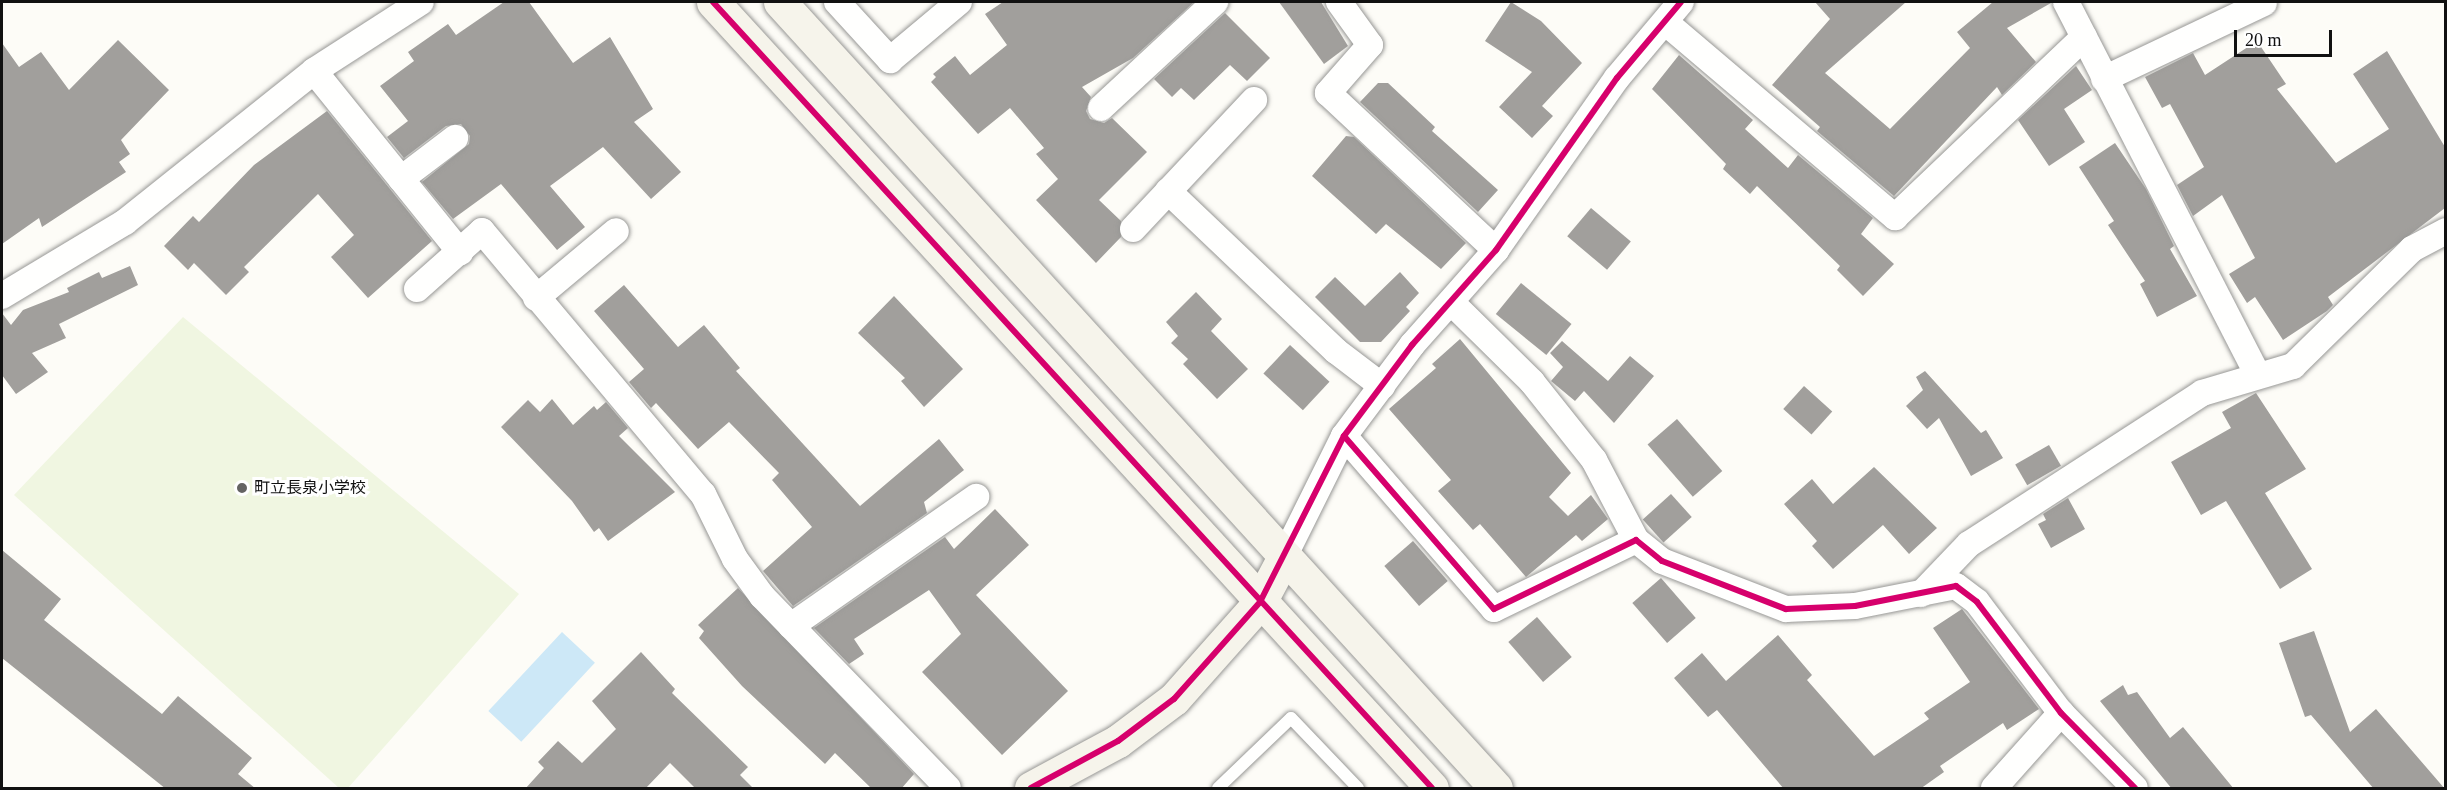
<!DOCTYPE html>
<meta charset="utf-8">
<style>
body{margin:0}
#map{position:relative;width:2447px;height:790px;overflow:hidden;background:#fdfcf7;font-family:"Times New Roman","Noto Sans JP",serif}
div>[style]{position:absolute}
.pitch>*{inset:0;background:#f0f6e1}
.water>*{inset:0;background:#cde8f7;transform-origin:0 0}
.building>*{inset:0;background:#a19f9c;transform-origin:0 0}
.roads{filter:drop-shadow(0 0 2px #979795) drop-shadow(0 0 2px #979795)}
.lane>*{height:12px;margin:-6px;padding:0 6px;transform-origin:6px;border-radius:6px;background:#fffffe}
.street>*{height:26px;margin:-13px;padding:0 13px;transform-origin:13px;border-radius:13px;background:#fffffe}
.secondary>*{height:33px;margin:-16.5px;padding:0 16.5px;transform-origin:16.5px;border-radius:16.5px;background:#f6f4eb}
.cycleway>*{height:6px;margin:-3px;padding:0 3px;transform-origin:3px;border-radius:3px;background:#d6006c}
.dots>*{width:16px;height:16px;translate:-50% -50%;box-sizing:border-box;border:3px solid #fff;border-radius:50%}
span{translate:-50% -50%;white-space:nowrap;text-align:center;line-height:1.15;-webkit-text-stroke:6px #fff;paint-order:stroke}
.poi-label{font-size:16px;color:#111}
.left{translate:0 -50%;text-align:left}
.frame{position:absolute;inset:0;border:3px solid #111;pointer-events:none}
.scale{position:absolute;left:2234px;top:30px;width:98px;height:27px;box-sizing:border-box;border:3px solid #111;border-top:0;padding-left:8px;font-size:18px;line-height:21px;white-space:nowrap;color:#111;-webkit-text-stroke:4px #fff;paint-order:stroke}
</style>
<div id="map">
<div class="pitch">
<div style="clip-path:polygon(183px 317px,519px 594px,348px 788px,339px 788px,14px 495px)"></div>
</div>
<div class="water">
<div style="left:562px;top:632px;width:45px;height:108px;rotate:43deg"></div>
</div>
<div class="building">
<div style="clip-path:polygon(504px 2px,529px 2px,573px 63px,610px 37px,653px 109px,634px 122px,681px 172px,651px 199px,603px 147px,550px 186px,585px 227px,557px 250px,501px 184px,453px 219px,422px 182px,469px 144px,470px 136px,461px 124px,446px 126px,404px 158px,387px 137px,408px 121px,380px 86px,414px 61px,408px 52px,448px 24px,456px 35px)"></div>
<div style="clip-path:polygon(1003px 2px,1194px 2px,1133px 58px,1082px 87px,1091px 97px,1086px 111px,1090px 119px,1104px 123px,1112px 118px,1147px 152px,1099px 200px,1121px 221px,1121px 237px,1096px 263px,1036px 200px,1058px 179px,1036px 154px,1044px 148px,1010px 108px,978px 134px,931px 82px,936px 77px,933px 74px,955px 56px,970px 75px,1007px 45px,985px 14px)"></div>
<div style="clip-path:polygon(1279px 2px,1321px 2px,1348px 46px,1324px 64px)"></div>
<div style="clip-path:polygon(1511px 2px,1541px 21px,1582px 63px,1542px 106px,1553px 116px,1532px 138px,1499px 107px,1532px 72px,1485px 41px)"></div>
<div style="clip-path:polygon(1815px 2px,1906px 2px,1825px 73px,1890px 129px,1970px 48px,1957px 32px,1993px 2px,2051px 3px,2007px 28px,2036px 62px,2002px 95px,1997px 87px,1894px 196px,1817px 131px,1820px 127px,1772px 85px,1830px 19px)"></div>
<div style="clip-path:polygon(1225px 13px,1270px 58px,1247px 81px,1230px 65px,1194px 100px,1181px 88px,1172px 97px,1154px 79px)"></div>
<div style="clip-path:polygon(118px 40px,169px 90px,121px 140px,130px 154px,119px 162px,126px 172px,42px 227px,39px 218px,2px 244px,2px 43px,19px 67px,41px 52px,69px 90px)"></div>
<div style="clip-path:polygon(2257px 41px,2286px 84px,2277px 89px,2336px 163px,2389px 129px,2353px 74px,2387px 51px,2445px 147px,2445px 208px,2328px 297px,2333px 305px,2327px 311px,2283px 340px,2255px 297px,2247px 303px,2229px 274px,2255px 258px,2222px 195px,2193px 216px,2177px 185px,2204px 167px,2170px 104px,2162px 108px,2145px 77px,2193px 53px,2205px 75px)"></div>
<div style="clip-path:polygon(1679px 55px,1753px 120px,1745px 129px,1788px 168px,1798px 155px,1873px 218px,1861px 234px,1894px 264px,1863px 296px,1837px 270px,1840px 266px,1757px 186px,1750px 194px,1723px 169px,1726px 164px,1652px 89px)"></div>
<div style="clip-path:polygon(2076px 66px,2092px 90px,2064px 109px,2085px 142px,2049px 166px,2018px 120px)"></div>
<div style="clip-path:polygon(1378px 83px,1388px 83px,1435px 127px,1432px 131px,1498px 190px,1478px 212px,1360px 102px)"></div>
<div style="clip-path:polygon(327px 111px,432px 241px,368px 298px,331px 257px,354px 235px,318px 194px,244px 267px,249px 272px,226px 295px,194px 263px,188px 270px,164px 246px,193px 216px,199px 222px,254px 165px)"></div>
<div style="clip-path:polygon(1346px 136px,1354px 137px,1466px 243px,1441px 269px,1386px 224px,1376px 234px,1312px 176px)"></div>
<div style="clip-path:polygon(2115px 143px,2146px 189px,2174px 246px,2170px 249px,2197px 296px,2157px 317px,2140px 284px,2145px 281px,2108px 225px,2114px 221px,2079px 167px)"></div>
<div style="left:1591px;top:208px;width:52px;height:37px;rotate:40deg"></div>
<div style="clip-path:polygon(130px 266px,138px 285px,59px 324px,66px 338px,32px 353px,48px 372px,16px 394px,2px 375px,2px 313px,11px 325px,23px 310px,69px 292px,67px 288px,99px 272px,102px 278px)"></div>
<div style="clip-path:polygon(1400px 272px,1419px 293px,1406px 307px,1410px 311px,1381px 342px,1360px 342px,1315px 297px,1335px 277px,1365px 306px)"></div>
<div style="left:1521px;top:283px;width:65px;height:40px;rotate:39deg"></div>
<div style="clip-path:polygon(624px 285px,678px 347px,704px 325px,740px 368px,736px 371px,860px 506px,939px 439px,964px 470px,924px 502px,927px 513px,793px 606px,763px 571px,812px 527px,772px 480px,779px 473px,729px 422px,698px 449px,656px 403px,651px 408px,629px 382px,644px 369px,594px 311px)"></div>
<div style="clip-path:polygon(1196px 292px,1222px 319px,1211px 331px,1248px 369px,1217px 399px,1183px 364px,1188px 359px,1171px 343px,1178px 336px,1166px 322px)"></div>
<div style="clip-path:polygon(894px 296px,963px 369px,924px 407px,901px 381px,905px 378px,858px 333px)"></div>
<div style="clip-path:polygon(1460px 339px,1571px 473px,1549px 497px,1568px 516px,1591px 495px,1608px 519px,1582px 541px,1576px 535px,1526px 577px,1480px 524px,1473px 530px,1438px 491px,1451px 480px,1389px 409px,1436px 368px,1432px 364px)"></div>
<div style="clip-path:polygon(1562px 341px,1608px 381px,1630px 356px,1654px 376px,1614px 423px,1584px 391px,1575px 401px,1551px 381px,1563px 367px,1550px 353px)"></div>
<div style="left:1290px;top:345px;width:54px;height:39px;rotate:43deg"></div>
<div style="clip-path:polygon(1925px 371px,1981px 433px,1986px 430px,2003px 458px,1971px 476px,1939px 418px,1927px 429px,1906px 406px,1923px 390px,1916px 377px)"></div>
<div style="left:1804px;top:386px;width:38px;height:31px;rotate:42deg"></div>
<div style="clip-path:polygon(2256px 393px,2306px 469px,2265px 493px,2312px 569px,2280px 589px,2226px 501px,2201px 515px,2171px 462px,2231px 428px,2222px 412px)"></div>
<div style="clip-path:polygon(552px 399px,573px 425px,594px 406px,597px 410px,606px 402px,628px 428px,619px 436px,675px 492px,608px 541px,599px 528px,594px 532px,572px 501px,501px 427px,528px 400px,540px 412px)"></div>
<div style="left:1677px;top:419px;width:69px;height:39px;rotate:49deg"></div>
<div style="left:2049px;top:445px;width:24px;height:39px;rotate:60deg"></div>
<div style="clip-path:polygon(1874px 467px,1937px 528px,1909px 554px,1883px 525px,1833px 569px,1812px 546px,1817px 541px,1784px 504px,1812px 479px,1833px 504px)"></div>
<div style="left:1671px;top:494px;width:31px;height:38px;rotate:48deg"></div>
<div style="clip-path:polygon(2068px 498px,2085px 529px,2051px 548px,2038px 524px,2046px 520px,2043px 514px)"></div>
<div style="clip-path:polygon(995px 509px,1029px 545px,976px 595px,1068px 691px,1002px 755px,922px 672px,961px 634px,929px 590px,854px 639px,864px 654px,849px 664px,814px 628px,945px 537px,954px 549px)"></div>
<div style="left:1413px;top:541px;width:53px;height:38px;rotate:49deg"></div>
<div style="clip-path:polygon(2px 550px,61px 599px,44px 620px,162px 714px,178px 696px,252px 758px,238px 774px,256px 789px,166px 789px,2px 658px)"></div>
<div style="left:1661px;top:578px;width:53px;height:38px;rotate:49deg"></div>
<div style="clip-path:polygon(738px 588px,914px 774px,901px 789px,872px 789px,835px 753px,825px 764px,742px 686px,699px 638px,704px 631px,698px 625px)"></div>
<div style="clip-path:polygon(1962px 609px,2039px 709px,2007px 730px,2003px 723px,1940px 766px,1944px 772px,1920px 789px,1784px 789px,1717px 710px,1708px 717px,1674px 678px,1702px 653px,1726px 681px,1778px 635px,1812px 675px,1807px 680px,1874px 756px,1929px 719px,1924px 713px,1970px 682px,1933px 628px)"></div>
<div style="left:1537px;top:617px;width:53px;height:38px;rotate:49deg"></div>
<div style="clip-path:polygon(2314px 631px,2350px 732px,2376px 709px,2445px 789px,2374px 789px,2311px 715px,2305px 717px,2279px 643px)"></div>
<div style="clip-path:polygon(641px 652px,675px 689px,672px 693px,748px 767px,740px 775px,754px 789px,696px 789px,670px 763px,645px 789px,525px 789px,544px 768px,538px 762px,558px 741px,582px 763px,616px 729px,592px 701px)"></div>
<div style="clip-path:polygon(2123px 685px,2128px 695px,2137px 692px,2170px 738px,2183px 727px,2234px 789px,2172px 789px,2100px 701px)"></div>
</div>
<div class="roads">
<div class="lane">
<div style="left:1218px;top:788px;width:101px;rotate:-43.8deg"></div>
<div style="left:1291px;top:718px;width:97px;rotate:46.3deg"></div>
</div>
<div class="street">
<div style="left:837px;top:2px;width:79px;rotate:47.6deg"></div>
<div style="left:890px;top:60px;width:90px;rotate:-40deg"></div>
<div style="left:1339px;top:2px;width:53px;rotate:54.2deg"></div>
<div style="left:1370px;top:45px;width:64px;rotate:131.2deg"></div>
<div style="left:1328px;top:93px;width:230px;rotate:43.1deg"></div>
<div style="left:2066px;top:2px;width:420px;rotate:62.8deg"></div>
<div style="left:1665px;top:22px;width:302px;rotate:40.3deg"></div>
<div style="left:1895px;top:217px;width:261px;rotate:-43.6deg"></div>
<div style="left:314px;top:71px;width:233px;rotate:51.1deg"></div>
<div style="left:2104px;top:79px;width:177px;rotate:-25.4deg"></div>
<div style="left:1101px;top:108px;width:156px;rotate:-42.9deg"></div>
<div style="left:401px;top:179px;width:68px;rotate:-37.2deg"></div>
<div style="left:1168px;top:191px;width:232px;rotate:43.6deg"></div>
<div style="left:1336px;top:351px;width:58px;rotate:37.3deg"></div>
<div style="left:1133px;top:229px;width:177px;rotate:-46.8deg"></div>
<div style="left:417px;top:289px;width:87px;rotate:-41.7deg"></div>
<div style="left:482px;top:231px;width:344px;rotate:50deg"></div>
<div style="left:703px;top:494px;width:72px;rotate:63.8deg"></div>
<div style="left:735px;top:559px;width:46px;rotate:53.9deg"></div>
<div style="left:762px;top:596px;width:267px;rotate:45.9deg"></div>
<div style="left:2px;top:296px;width:144px;rotate:-31deg"></div>
<div style="left:125px;top:222px;width:242px;rotate:-38.6deg"></div>
<div style="left:314px;top:71px;width:127px;rotate:-32.8deg"></div>
<div style="left:536px;top:298px;width:104px;rotate:-39.9deg"></div>
<div style="left:1451px;top:302px;width:114px;rotate:44.6deg"></div>
<div style="left:1532px;top:382px;width:100px;rotate:51.5deg"></div>
<div style="left:1594px;top:460px;width:90px;rotate:62.3deg"></div>
<div style="left:1344px;top:436px;width:229px;rotate:49.1deg"></div>
<div style="left:1494px;top:609px;width:158px;rotate:-25.9deg"></div>
<div style="left:1636px;top:540px;width:33px;rotate:39deg"></div>
<div style="left:1662px;top:561px;width:133px;rotate:21.2deg"></div>
<div style="left:1786px;top:609px;width:69px;rotate:-2.5deg"></div>
<div style="left:1855px;top:606px;width:103px;rotate:-11.2deg"></div>
<div style="left:1956px;top:586px;width:26px;rotate:37deg"></div>
<div style="left:1977px;top:602px;width:139px;rotate:52.9deg"></div>
<div style="left:2061px;top:713px;width:105px;rotate:45.4deg"></div>
<div style="left:1284px;top:557px;width:135px;rotate:-63.6deg"></div>
<div style="left:1344px;top:436px;width:114px;rotate:-53.2deg"></div>
<div style="left:1412px;top:345px;width:127px;rotate:-48.5deg"></div>
<div style="left:1496px;top:250px;width:210px;rotate:-54.9deg"></div>
<div style="left:1617px;top:78px;width:99px;rotate:-49.9deg"></div>
<div style="left:1921px;top:594px;width:69px;rotate:-46.2deg"></div>
<div style="left:1969px;top:544px;width:278px;rotate:-32.9deg"></div>
<div style="left:2202px;top:393px;width:95px;rotate:-16.5deg"></div>
<div style="left:2293px;top:366px;width:167px;rotate:-44.5deg"></div>
<div style="left:2412px;top:249px;width:38px;rotate:-28deg"></div>
<div style="left:791px;top:626px;width:226px;rotate:-34.9deg"></div>
<div style="left:1994px;top:788px;width:101px;rotate:-48.2deg"></div>
</div>
<div class="secondary">
<div style="left:713px;top:2px;width:1065px;rotate:47.55deg"></div>
<div style="left:780px;top:2px;width:1063px;rotate:47.67deg"></div>
<div style="left:1031px;top:788px;width:99px;rotate:-28.4deg"></div>
<div style="left:1118px;top:741px;width:70px;rotate:-36.9deg"></div>
<div style="left:1174px;top:699px;width:130px;rotate:-48.4deg"></div>
<div style="left:1260px;top:602px;width:51px;rotate:-61.9deg"></div>
</div>
</div>
<div class="cycleway">
<div style="left:713px;top:2px;width:1065px;rotate:47.55deg"></div>
<div style="left:1344px;top:436px;width:229px;rotate:49.1deg"></div>
<div style="left:1494px;top:609px;width:158px;rotate:-25.9deg"></div>
<div style="left:1636px;top:540px;width:33px;rotate:39deg"></div>
<div style="left:1662px;top:561px;width:133px;rotate:21.2deg"></div>
<div style="left:1786px;top:609px;width:69px;rotate:-2.5deg"></div>
<div style="left:1855px;top:606px;width:103px;rotate:-11.2deg"></div>
<div style="left:1956px;top:586px;width:26px;rotate:37deg"></div>
<div style="left:1977px;top:602px;width:139px;rotate:52.9deg"></div>
<div style="left:2061px;top:713px;width:105px;rotate:45.4deg"></div>
<div style="left:1031px;top:788px;width:99px;rotate:-28.4deg"></div>
<div style="left:1118px;top:741px;width:70px;rotate:-36.9deg"></div>
<div style="left:1174px;top:699px;width:130px;rotate:-48.4deg"></div>
<div style="left:1260px;top:602px;width:186px;rotate:-63.2deg"></div>
<div style="left:1344px;top:436px;width:114px;rotate:-53.2deg"></div>
<div style="left:1412px;top:345px;width:127px;rotate:-48.5deg"></div>
<div style="left:1496px;top:250px;width:210px;rotate:-54.9deg"></div>
<div style="left:1617px;top:78px;width:99px;rotate:-49.9deg"></div>
</div>
<div class="dots">
<div style="left:242px;top:488px;background:#646362"></div>
</div>
<div class="poi-label">
<span class="left" style="left:254px;top:488px">町立長泉小学校</span>
</div>
<div class="frame"></div>
<div class="scale">20 m</div>
</div>
